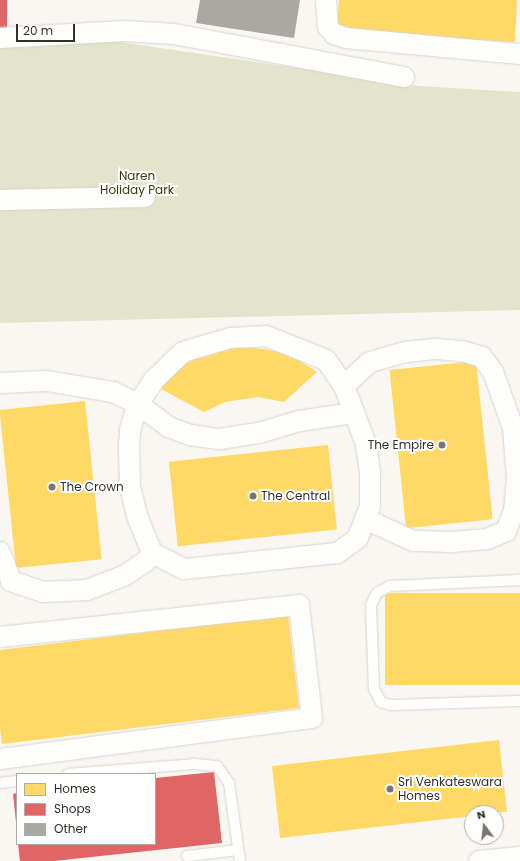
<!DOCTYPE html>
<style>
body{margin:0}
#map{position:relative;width:520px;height:861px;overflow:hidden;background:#faf7f2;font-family:Poppins,sans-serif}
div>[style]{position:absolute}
.green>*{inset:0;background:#e3e4cc}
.homes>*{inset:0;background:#ffd966;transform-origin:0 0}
.shops>*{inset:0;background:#e06666;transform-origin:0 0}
.building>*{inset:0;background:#aba8a3}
.roads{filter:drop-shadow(0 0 1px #d7d5cf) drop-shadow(0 0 1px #d7d5cf)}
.service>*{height:10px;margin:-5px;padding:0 5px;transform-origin:5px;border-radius:5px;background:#fefefd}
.minor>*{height:20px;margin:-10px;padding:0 10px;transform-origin:10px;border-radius:10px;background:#fefefd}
.dots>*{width:11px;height:11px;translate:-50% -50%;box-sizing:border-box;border:2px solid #fff;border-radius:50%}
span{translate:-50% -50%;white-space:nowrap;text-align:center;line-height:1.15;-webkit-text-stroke:4px #fff;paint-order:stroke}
.park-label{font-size:12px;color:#383b0a}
.poi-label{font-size:12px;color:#332f2a}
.right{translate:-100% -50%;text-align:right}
.left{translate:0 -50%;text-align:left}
.legend{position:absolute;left:16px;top:773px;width:140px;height:72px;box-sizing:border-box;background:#fff;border:1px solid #adacaa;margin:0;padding:5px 7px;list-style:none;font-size:12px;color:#332f2a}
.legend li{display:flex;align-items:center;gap:8px;height:20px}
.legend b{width:20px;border:1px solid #adacaa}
.north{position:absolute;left:464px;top:805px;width:40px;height:40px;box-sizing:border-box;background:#fff;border:1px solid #adacaa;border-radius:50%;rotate:345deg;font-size:11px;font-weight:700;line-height:16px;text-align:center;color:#332f2a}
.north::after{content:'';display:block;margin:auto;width:14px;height:18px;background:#797570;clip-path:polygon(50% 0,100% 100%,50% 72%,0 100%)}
.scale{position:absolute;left:16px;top:24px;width:59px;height:18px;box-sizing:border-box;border:2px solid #332f2a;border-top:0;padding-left:5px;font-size:12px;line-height:14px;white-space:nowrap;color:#332f2a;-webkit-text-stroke:3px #fff;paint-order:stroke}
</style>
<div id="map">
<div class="green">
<div style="clip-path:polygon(113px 41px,419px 86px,520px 92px,520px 310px,0 323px,0 48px)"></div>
</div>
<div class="homes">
<div style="clip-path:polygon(339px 0,517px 0,515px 42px,337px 33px)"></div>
<div style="clip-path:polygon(237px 347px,265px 349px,290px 355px,317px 372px,284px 402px,258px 397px,225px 402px,204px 412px,159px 388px,181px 366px,207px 353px)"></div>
<div style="left:476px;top:361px;width:159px;height:87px;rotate:84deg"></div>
<div style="left:85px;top:401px;width:159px;height:86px;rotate:84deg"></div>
<div style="left:328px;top:445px;width:85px;height:160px;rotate:84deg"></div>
<div style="left:520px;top:593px;width:92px;height:135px;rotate:90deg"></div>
<div style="clip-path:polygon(288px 615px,299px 708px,2px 744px,0 728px,0 650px)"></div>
<div style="clip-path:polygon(499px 740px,507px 812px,472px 813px,472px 816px,280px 838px,272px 766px)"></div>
</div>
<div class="shops">
<div style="left:0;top:0;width:7px;height:29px"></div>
<div style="clip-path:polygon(214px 772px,222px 843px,54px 861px,20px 861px,18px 844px,155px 844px,155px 778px)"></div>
<div style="clip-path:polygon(17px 793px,17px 822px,16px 822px,13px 794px)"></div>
</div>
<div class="building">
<div style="clip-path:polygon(200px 0,300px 0,294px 38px,196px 23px)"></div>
</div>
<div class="roads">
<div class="service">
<div style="left:520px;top:580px;width:130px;rotate:177.4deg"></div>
<div style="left:390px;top:586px;width:15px;rotate:152deg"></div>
<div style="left:377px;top:593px;width:13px;rotate:117deg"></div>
<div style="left:371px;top:605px;width:84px;rotate:88deg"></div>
<div style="left:374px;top:689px;width:15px;rotate:62deg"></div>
<div style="left:381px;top:702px;width:10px;rotate:17deg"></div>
<div style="left:391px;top:705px;width:129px;rotate:-1.8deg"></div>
<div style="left:68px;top:774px;width:126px;rotate:-4.5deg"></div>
<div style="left:194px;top:764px;width:23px;rotate:5deg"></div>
<div style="left:217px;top:766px;width:21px;rotate:55deg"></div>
<div style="left:229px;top:783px;width:79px;rotate:82deg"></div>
<div style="left:0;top:783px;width:17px;rotate:-7deg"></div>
<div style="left:187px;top:856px;width:51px;rotate:-6.7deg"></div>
</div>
<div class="minor">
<div style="left:326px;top:0;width:27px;rotate:86deg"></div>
<div style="left:328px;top:27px;width:9px;rotate:49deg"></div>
<div style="left:334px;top:34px;width:13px;rotate:18deg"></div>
<div style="left:346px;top:38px;width:175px;rotate:5.3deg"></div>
<div style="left:0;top:38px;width:125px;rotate:-3.2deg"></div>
<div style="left:125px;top:31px;width:49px;rotate:3.5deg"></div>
<div style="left:174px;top:34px;width:234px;rotate:10.6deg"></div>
<div style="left:0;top:200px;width:145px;rotate:-1.2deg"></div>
<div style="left:266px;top:336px;width:65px;rotate:21.8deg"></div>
<div style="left:326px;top:360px;width:32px;rotate:55deg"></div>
<div style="left:344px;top:386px;width:62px;rotate:69.2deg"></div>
<div style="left:366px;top:444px;width:30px;rotate:82deg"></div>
<div style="left:370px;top:474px;width:32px;rotate:90deg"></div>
<div style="left:370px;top:506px;width:34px;rotate:111deg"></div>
<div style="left:358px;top:538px;width:26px;rotate:144deg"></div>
<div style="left:337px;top:553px;width:154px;rotate:174deg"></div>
<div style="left:184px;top:569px;width:36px;rotate:-153deg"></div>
<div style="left:152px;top:553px;width:37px;rotate:-112deg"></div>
<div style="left:138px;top:519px;width:32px;rotate:-104deg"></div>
<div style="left:130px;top:488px;width:42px;rotate:-91.4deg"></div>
<div style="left:129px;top:446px;width:16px;rotate:-86deg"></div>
<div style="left:130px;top:430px;width:27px;rotate:-73deg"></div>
<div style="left:138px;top:404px;width:29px;rotate:-56deg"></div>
<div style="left:154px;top:380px;width:40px;rotate:-44deg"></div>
<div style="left:183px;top:352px;width:50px;rotate:-16.3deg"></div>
<div style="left:231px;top:338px;width:35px;rotate:-3deg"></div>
<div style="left:0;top:383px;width:47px;rotate:-2.4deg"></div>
<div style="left:47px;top:381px;width:67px;rotate:9.5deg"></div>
<div style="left:113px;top:392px;width:28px;rotate:26deg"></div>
<div style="left:138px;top:404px;width:39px;rotate:37deg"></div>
<div style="left:169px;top:427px;width:22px;rotate:21deg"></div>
<div style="left:190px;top:435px;width:30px;rotate:8deg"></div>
<div style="left:220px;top:439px;width:39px;rotate:-9deg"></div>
<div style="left:259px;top:433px;width:42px;rotate:-16.7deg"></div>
<div style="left:299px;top:421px;width:56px;rotate:-8.3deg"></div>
<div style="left:344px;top:386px;width:35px;rotate:-43deg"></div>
<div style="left:370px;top:362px;width:37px;rotate:-16deg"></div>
<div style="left:406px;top:352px;width:31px;rotate:-6deg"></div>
<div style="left:437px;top:349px;width:25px;rotate:5deg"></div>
<div style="left:462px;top:351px;width:21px;rotate:17deg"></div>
<div style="left:482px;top:357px;width:19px;rotate:54deg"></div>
<div style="left:493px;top:372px;width:59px;rotate:70.3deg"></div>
<div style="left:513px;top:428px;width:50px;rotate:85.4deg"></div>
<div style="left:517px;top:478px;width:33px;rotate:95deg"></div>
<div style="left:514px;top:511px;width:22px;rotate:112deg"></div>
<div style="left:506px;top:531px;width:21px;rotate:157deg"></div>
<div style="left:487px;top:539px;width:38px;rotate:175deg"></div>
<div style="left:449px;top:542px;width:36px;rotate:-178deg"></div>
<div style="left:413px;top:541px;width:53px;rotate:-155.4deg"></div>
<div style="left:0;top:552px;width:31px;rotate:69deg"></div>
<div style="left:11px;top:581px;width:34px;rotate:19deg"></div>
<div style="left:43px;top:592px;width:44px;rotate:-2.6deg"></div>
<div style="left:87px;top:590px;width:40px;rotate:-21deg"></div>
<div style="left:124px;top:576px;width:27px;rotate:-34deg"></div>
<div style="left:146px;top:561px;width:10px;rotate:-53deg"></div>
<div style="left:0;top:637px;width:301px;rotate:-6.1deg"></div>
<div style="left:299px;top:605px;width:114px;rotate:83.4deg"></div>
<div style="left:312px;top:718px;width:315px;rotate:172.5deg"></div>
<div style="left:479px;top:861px;width:41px;rotate:-5.6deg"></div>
</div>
</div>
<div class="dots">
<div style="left:442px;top:445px;background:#797570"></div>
<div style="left:52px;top:487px;background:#797570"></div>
<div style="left:253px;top:496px;background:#797570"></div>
<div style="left:390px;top:789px;background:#797570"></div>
</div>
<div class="park-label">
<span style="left:137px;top:183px">Naren<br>Holiday Park</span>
</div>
<div class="poi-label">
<span class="right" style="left:434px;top:445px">The Empire</span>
<span class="left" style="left:60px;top:487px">The Crown</span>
<span class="left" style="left:261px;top:496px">The Central</span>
<span class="left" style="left:398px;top:789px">Sri Venkateswara<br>Homes</span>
</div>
<ul class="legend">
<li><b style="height:11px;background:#ffd966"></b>Homes</li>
<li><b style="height:11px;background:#e06666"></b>Shops</li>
<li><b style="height:11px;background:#aba8a3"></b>Other</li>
</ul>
<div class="north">N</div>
<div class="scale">20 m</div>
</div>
